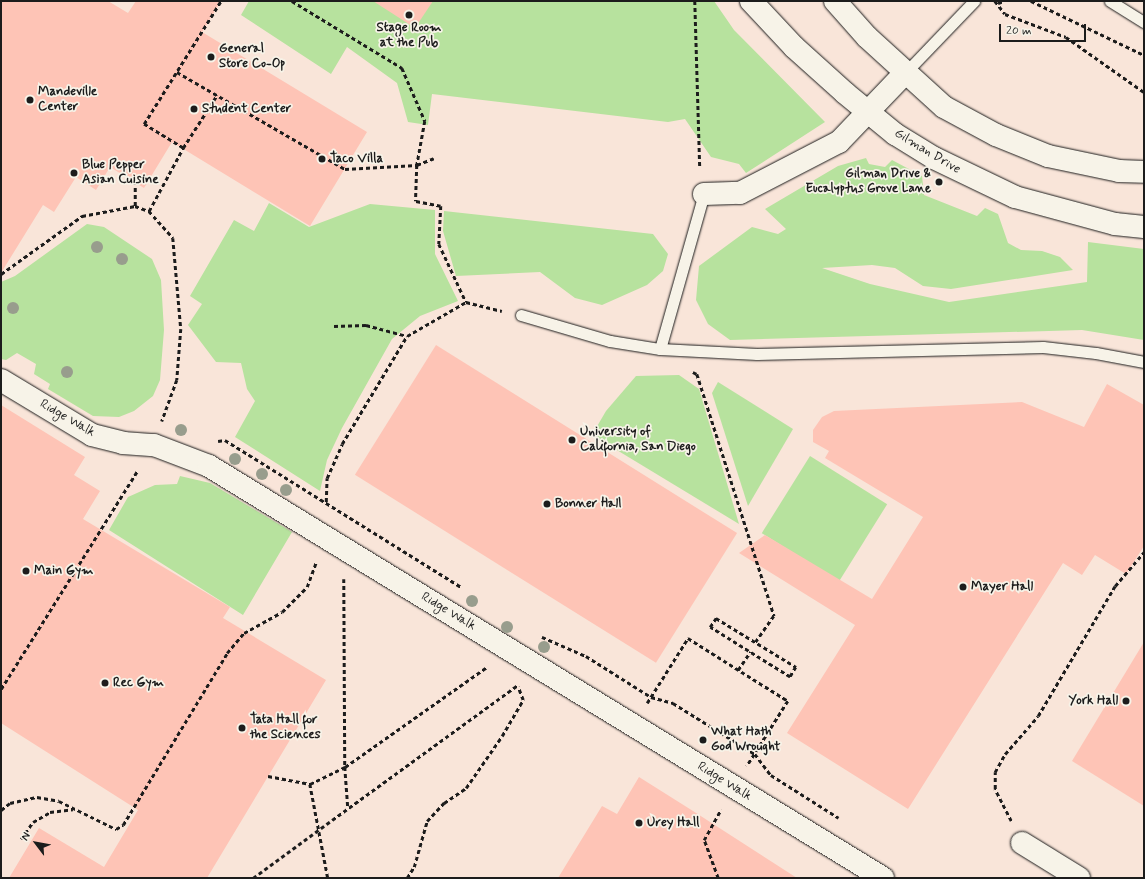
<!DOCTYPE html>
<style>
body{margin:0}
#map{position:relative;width:1145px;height:879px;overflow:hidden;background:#f7f3e8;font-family:Mynerve,sans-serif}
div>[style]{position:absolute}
.built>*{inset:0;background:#f9e5d9;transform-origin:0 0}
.green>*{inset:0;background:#b7e29e;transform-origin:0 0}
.building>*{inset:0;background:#fec4b6;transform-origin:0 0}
.path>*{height:2.5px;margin-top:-1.25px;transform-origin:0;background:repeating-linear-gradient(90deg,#1c1c1c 0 4px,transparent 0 7px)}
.roads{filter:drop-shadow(0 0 1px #1c1c1c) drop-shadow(0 0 1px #1c1c1c)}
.lane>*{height:11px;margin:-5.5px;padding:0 5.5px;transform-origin:5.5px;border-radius:5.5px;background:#f7f3e8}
.street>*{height:22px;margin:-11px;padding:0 11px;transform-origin:11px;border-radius:11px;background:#f7f3e8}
.secondary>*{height:22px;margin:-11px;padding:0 11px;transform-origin:11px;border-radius:11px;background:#f7f3e8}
.path-bridge>*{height:2.5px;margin-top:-1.25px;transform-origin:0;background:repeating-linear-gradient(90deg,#1c1c1c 0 4px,transparent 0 7px)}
.trees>*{width:12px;height:12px;margin:-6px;border-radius:50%;background:#989d8d}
.dots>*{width:11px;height:11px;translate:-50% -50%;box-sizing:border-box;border:2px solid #f7f3e8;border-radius:50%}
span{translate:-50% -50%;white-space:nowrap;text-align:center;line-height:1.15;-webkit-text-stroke:3.5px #f7f3e8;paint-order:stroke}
.poi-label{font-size:13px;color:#1c1c1c;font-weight:700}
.left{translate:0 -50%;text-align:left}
.right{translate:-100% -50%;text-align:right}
.street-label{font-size:13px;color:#1c1c1c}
.frame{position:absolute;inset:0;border:2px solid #1c1c1c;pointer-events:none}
.north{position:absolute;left:16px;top:823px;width:40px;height:40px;-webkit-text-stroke:3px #f7f3e8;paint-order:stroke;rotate:302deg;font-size:11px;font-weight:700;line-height:16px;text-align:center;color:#1c1c1c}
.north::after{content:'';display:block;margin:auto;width:14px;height:18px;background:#1c1c1c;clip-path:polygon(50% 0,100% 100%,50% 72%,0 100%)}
.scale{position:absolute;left:999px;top:24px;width:87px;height:18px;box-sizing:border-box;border:2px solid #1c1c1c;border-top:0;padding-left:5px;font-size:12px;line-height:14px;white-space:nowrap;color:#1c1c1c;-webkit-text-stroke:3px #f7f3e8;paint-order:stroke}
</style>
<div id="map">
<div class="built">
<div style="left:1px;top:1px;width:1143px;height:877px"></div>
</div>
<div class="green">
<div style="clip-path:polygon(249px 1px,714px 1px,734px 30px,825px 122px,746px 173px,739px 164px,711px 157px,685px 119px,668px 122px,432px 94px,428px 125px,408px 122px,397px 83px,347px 47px,331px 74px,241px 15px)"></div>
<div style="clip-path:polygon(866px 158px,869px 164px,885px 167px,892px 160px,922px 176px,924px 195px,977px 216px,985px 208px,998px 214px,1008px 243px,1021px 250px,1042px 251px,1060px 257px,1073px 270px,951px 289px,923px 286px,895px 268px,872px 265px,822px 268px,870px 284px,949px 302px,1087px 282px,1088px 242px,1144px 249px,1144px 340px,1082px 330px,730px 340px,708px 324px,696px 300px,699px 266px,752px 227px,778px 234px,786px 229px,765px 209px,838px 166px)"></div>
<div style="clip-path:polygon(269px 203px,309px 227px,370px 204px,435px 210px,435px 254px,458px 301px,420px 316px,392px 339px,342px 428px,327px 460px,320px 491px,235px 437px,255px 401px,247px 389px,241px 363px,216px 362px,188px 325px,202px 304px,190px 296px,234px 220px,254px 231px)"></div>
<div style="clip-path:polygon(444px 211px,653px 234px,668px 254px,663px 271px,647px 285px,602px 305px,575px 298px,540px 272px,456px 276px,443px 231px)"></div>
<div style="clip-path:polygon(87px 224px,104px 227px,152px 259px,161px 280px,164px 330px,160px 380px,153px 396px,134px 411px,119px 417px,93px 416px,48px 389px,50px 384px,34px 374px,36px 364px,17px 353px,6px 360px,1px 359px,1px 282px,15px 276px)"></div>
<div style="clip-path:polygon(679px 375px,699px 389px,739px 524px,592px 435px,606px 411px,636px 376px)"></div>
<div style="clip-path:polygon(718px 382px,793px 429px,748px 506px,712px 393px)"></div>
<div style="left:810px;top:456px;width:91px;height:91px;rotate:32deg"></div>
<div style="clip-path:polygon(180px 476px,210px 483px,292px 532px,243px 615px,109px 530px,128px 497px,155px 485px,177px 484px)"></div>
</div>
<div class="building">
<div style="clip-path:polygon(1px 1px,108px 1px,128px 13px,136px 1px,221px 1px,202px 32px,367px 132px,310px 226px,172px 142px,144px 188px,110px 167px,96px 190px,76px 177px,54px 212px,43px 205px,1px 273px)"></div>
<div style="clip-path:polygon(373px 1px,433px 1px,415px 28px)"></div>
<div style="left:436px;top:345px;width:355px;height:153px;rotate:32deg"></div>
<div style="clip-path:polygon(1107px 384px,1144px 405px,1144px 546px,1126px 574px,1095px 555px,1082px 575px,1063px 563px,908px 809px,787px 733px,855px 625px,739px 553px,765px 535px,872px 599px,923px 517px,825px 458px,829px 451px,813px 442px,813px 430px,822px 417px,834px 411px,1022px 402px,1084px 427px)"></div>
<div style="clip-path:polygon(1px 405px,85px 457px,74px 475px,100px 491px,83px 519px,230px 607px,223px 618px,326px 680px,207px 878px,9px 878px,39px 828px,104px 867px,138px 810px,1px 723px)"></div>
<div style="clip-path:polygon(1144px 642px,1144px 806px,1072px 761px)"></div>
<div style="clip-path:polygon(639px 777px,693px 811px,797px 878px,558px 878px,602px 806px,617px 814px)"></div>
</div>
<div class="path">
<div style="left:292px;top:1px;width:129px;rotate:31.3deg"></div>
<div style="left:402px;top:68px;width:58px;rotate:66.5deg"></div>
<div style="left:425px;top:121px;width:45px;rotate:100.3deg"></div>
<div style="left:417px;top:165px;width:36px;rotate:92deg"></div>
<div style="left:416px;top:201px;width:25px;rotate:11deg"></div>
<div style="left:441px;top:206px;width:38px;rotate:93deg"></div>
<div style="left:439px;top:244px;width:64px;rotate:65deg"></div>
<div style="left:466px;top:302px;width:37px;rotate:14deg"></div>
<div style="left:695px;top:1px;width:167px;rotate:88.3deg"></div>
<div style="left:995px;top:1px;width:16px;rotate:52deg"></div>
<div style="left:1005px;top:14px;width:65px;rotate:20.7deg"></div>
<div style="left:1066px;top:37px;width:95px;rotate:35.2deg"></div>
<div style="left:1031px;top:1px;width:125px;rotate:25.5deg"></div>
<div style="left:998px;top:3px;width:6px;rotate:-18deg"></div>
<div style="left:177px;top:72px;width:194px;rotate:30deg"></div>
<div style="left:345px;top:169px;width:72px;rotate:-3.2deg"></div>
<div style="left:417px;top:165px;width:18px;rotate:-22deg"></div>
<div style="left:183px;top:148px;width:63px;rotate:-57.3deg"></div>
<div style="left:135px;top:206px;width:24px;rotate:-90deg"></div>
<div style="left:149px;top:211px;width:72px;rotate:-61.6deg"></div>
<div style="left:183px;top:148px;width:46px;rotate:-148.4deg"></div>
<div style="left:144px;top:124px;width:145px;rotate:-58deg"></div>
<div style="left:1px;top:274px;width:100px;rotate:-35.6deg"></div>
<div style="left:82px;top:216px;width:54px;rotate:-10.7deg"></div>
<div style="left:135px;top:206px;width:15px;rotate:20deg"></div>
<div style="left:149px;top:211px;width:36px;rotate:48deg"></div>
<div style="left:173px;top:238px;width:91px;rotate:85deg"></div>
<div style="left:181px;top:329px;width:51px;rotate:94.5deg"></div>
<div style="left:177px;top:380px;width:44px;rotate:110.1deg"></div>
<div style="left:334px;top:326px;width:32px;rotate:-2deg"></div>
<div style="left:366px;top:325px;width:42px;rotate:15deg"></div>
<div style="left:693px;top:372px;width:4px;rotate:27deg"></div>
<div style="left:697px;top:374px;width:254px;rotate:72.3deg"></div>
<div style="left:774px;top:616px;width:32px;rotate:125deg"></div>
<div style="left:218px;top:441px;width:7px;rotate:-8deg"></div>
<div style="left:225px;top:440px;width:278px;rotate:31.9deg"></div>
<div style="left:326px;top:502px;width:24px;rotate:-88deg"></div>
<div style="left:327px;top:478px;width:37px;rotate:-66deg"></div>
<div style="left:342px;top:444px;width:126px;rotate:-59deg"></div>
<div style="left:407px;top:336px;width:68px;rotate:-30deg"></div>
<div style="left:344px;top:579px;width:188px;rotate:89.7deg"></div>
<div style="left:345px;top:767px;width:41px;rotate:85.8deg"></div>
<div style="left:716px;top:618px;width:94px;rotate:31.5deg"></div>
<div style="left:796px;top:667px;width:12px;rotate:121deg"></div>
<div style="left:790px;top:677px;width:94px;rotate:-148deg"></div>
<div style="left:710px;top:627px;width:11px;rotate:-56deg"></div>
<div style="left:542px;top:637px;width:48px;rotate:23.4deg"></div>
<div style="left:586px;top:656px;width:77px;rotate:32.2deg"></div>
<div style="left:651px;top:697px;width:23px;rotate:15deg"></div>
<div style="left:673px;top:703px;width:97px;rotate:31.9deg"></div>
<div style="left:755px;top:754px;width:26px;rotate:53deg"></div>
<div style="left:771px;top:775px;width:80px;rotate:32.3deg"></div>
<div style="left:738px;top:670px;width:22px;rotate:-56deg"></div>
<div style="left:1px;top:689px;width:258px;rotate:-58deg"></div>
<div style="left:647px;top:703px;width:77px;rotate:-57.8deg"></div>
<div style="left:688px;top:638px;width:118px;rotate:32.2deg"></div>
<div style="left:788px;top:701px;width:77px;rotate:122.2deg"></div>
<div style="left:268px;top:776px;width:43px;rotate:10.8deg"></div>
<div style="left:310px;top:784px;width:39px;rotate:-26deg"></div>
<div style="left:345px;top:767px;width:174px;rotate:-35.2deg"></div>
<div style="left:310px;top:784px;width:96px;rotate:79.2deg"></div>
<div style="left:1px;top:810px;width:11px;rotate:-38deg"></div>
<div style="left:10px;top:803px;width:28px;rotate:-13deg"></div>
<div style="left:37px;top:797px;width:22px;rotate:10deg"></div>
<div style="left:59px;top:801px;width:64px;rotate:26.2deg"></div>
<div style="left:116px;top:829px;width:8px;rotate:-30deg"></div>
<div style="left:123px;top:825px;width:201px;rotate:-58.8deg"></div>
<div style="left:227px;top:653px;width:26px;rotate:-50deg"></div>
<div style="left:244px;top:633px;width:43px;rotate:-28.9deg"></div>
<div style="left:282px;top:612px;width:35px;rotate:-45deg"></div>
<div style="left:307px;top:587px;width:27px;rotate:-70deg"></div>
<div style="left:332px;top:820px;width:230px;rotate:-36deg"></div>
<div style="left:1011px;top:821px;width:36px;rotate:-117deg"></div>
<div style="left:995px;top:789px;width:17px;rotate:-90deg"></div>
<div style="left:995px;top:772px;width:21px;rotate:-61deg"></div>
<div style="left:1005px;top:754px;width:50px;rotate:-49deg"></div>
<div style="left:1038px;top:716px;width:151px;rotate:-59.4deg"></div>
<div style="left:1115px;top:586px;width:45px;rotate:-49.5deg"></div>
<div style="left:21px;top:839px;width:21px;rotate:-55deg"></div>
<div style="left:33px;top:822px;width:20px;rotate:-30deg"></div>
<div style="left:50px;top:812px;width:23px;rotate:-7deg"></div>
<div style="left:407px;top:878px;width:13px;rotate:-58deg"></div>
<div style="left:414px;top:867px;width:48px;rotate:-74.2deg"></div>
<div style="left:427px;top:821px;width:25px;rotate:-47deg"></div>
<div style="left:444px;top:803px;width:27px;rotate:-34deg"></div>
<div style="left:466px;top:788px;width:63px;rotate:-55.3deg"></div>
<div style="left:502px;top:736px;width:42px;rotate:-59.7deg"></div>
<div style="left:523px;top:700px;width:14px;rotate:-111deg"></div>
<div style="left:718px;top:878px;width:40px;rotate:-110.2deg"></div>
<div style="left:704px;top:840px;width:35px;rotate:-61deg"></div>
</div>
<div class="roads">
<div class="lane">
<div style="left:1110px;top:1px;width:40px;rotate:32deg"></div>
<div style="left:905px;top:73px;width:100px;rotate:-46.2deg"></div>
<div style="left:521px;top:315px;width:93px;rotate:16.3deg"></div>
<div style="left:610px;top:341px;width:51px;rotate:9.1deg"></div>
<div style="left:660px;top:349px;width:97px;rotate:3deg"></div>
<div style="left:757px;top:354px;width:286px;rotate:-1.4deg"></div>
<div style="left:1043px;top:347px;width:53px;rotate:6.5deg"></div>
<div style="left:1096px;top:353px;width:49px;rotate:10.6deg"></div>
<div style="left:660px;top:349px;width:161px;rotate:-74.2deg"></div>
</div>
<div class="street">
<div style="left:704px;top:194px;width:36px;rotate:-2deg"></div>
<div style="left:740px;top:193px;width:111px;rotate:-27.3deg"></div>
<div style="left:839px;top:142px;width:95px;rotate:-46.3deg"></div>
<div style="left:1px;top:380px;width:106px;rotate:31.1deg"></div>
<div style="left:92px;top:435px;width:32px;rotate:14deg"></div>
<div style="left:123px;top:443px;width:31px;rotate:4deg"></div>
<div style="left:154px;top:445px;width:59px;rotate:20.9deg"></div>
<div style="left:209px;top:466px;width:790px;rotate:31.44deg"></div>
<div style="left:1022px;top:843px;width:67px;rotate:31.6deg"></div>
</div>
<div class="secondary">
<div style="left:751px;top:1px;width:63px;rotate:46.9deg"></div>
<div style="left:794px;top:47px;width:69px;rotate:42deg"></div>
<div style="left:845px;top:93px;width:65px;rotate:39.4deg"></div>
<div style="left:895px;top:134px;width:46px;rotate:31.6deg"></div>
<div style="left:934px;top:158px;width:90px;rotate:25.7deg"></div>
<div style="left:1015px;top:197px;width:104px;rotate:15.1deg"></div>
<div style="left:1115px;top:224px;width:29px;rotate:6deg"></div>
<div style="left:835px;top:1px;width:48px;rotate:48.4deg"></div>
<div style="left:867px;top:37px;width:104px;rotate:42.3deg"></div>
<div style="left:944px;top:107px;width:59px;rotate:28.3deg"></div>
<div style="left:996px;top:135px;width:56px;rotate:22deg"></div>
<div style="left:1048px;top:156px;width:73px;rotate:11.9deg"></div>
<div style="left:1119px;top:171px;width:25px;rotate:2deg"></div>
</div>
</div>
<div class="path-bridge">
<div style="left:253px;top:878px;width:98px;rotate:-36.3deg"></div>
</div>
<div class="trees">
<div style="left:97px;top:247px"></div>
<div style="left:122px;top:259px"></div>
<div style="left:13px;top:308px"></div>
<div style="left:67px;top:372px"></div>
<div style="left:181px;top:430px"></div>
<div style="left:235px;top:459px"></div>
<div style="left:262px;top:474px"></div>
<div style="left:286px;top:490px"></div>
<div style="left:472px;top:601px"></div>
<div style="left:507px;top:627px"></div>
<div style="left:544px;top:647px"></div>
</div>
<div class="dots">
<div style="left:409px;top:15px;background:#1c1c1c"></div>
<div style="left:211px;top:57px;background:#1c1c1c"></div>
<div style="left:30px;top:100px;background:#1c1c1c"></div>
<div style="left:194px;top:109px;background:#1c1c1c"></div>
<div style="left:322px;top:159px;background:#1c1c1c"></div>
<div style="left:74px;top:173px;background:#1c1c1c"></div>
<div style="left:939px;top:182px;background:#1c1c1c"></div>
<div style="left:572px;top:440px;background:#1c1c1c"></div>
<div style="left:547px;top:504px;background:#1c1c1c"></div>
<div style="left:26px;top:571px;background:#1c1c1c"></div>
<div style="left:963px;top:587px;background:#1c1c1c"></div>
<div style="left:105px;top:683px;background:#1c1c1c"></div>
<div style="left:1126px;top:701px;background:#1c1c1c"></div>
<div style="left:242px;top:728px;background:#1c1c1c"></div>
<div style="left:703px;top:740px;background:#1c1c1c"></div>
<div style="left:639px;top:823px;background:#1c1c1c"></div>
</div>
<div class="poi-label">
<span style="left:409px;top:36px">Stage Room<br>at the Pub</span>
<span class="left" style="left:219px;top:57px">General<br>Store Co-Op</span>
<span class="left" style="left:38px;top:100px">Mandeville<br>Center</span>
<span class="left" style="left:202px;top:109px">Student Center</span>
<span class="left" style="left:330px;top:159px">Taco Villa</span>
<span class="left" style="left:82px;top:173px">Blue Pepper<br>Asian Cuisine</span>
<span class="right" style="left:931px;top:182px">Gilman Drive &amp;<br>Eucalyptus Grove Lane</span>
<span class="left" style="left:580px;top:440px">University of<br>California, San Diego</span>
<span class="left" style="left:555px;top:504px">Bonner Hall</span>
<span class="left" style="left:34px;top:571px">Main Gym</span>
<span class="left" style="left:971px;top:587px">Mayer Hall</span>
<span class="left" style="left:113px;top:683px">Rec Gym</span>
<span class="right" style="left:1118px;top:701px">York Hall</span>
<span class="left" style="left:250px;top:728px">Tata Hall for<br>the Sciences</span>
<span class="left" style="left:711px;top:740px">What Hath<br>God Wrought</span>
<span class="left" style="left:647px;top:823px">Urey Hall</span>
</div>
<div class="street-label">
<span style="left:927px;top:152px;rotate:31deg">Gilman Drive</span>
<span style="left:67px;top:419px;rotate:30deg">Ridge Walk</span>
<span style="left:448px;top:612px;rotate:31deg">Ridge Walk</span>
<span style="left:724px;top:782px;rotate:32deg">Ridge Walk</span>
</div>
<div class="frame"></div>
<div class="north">N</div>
<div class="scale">20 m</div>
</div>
